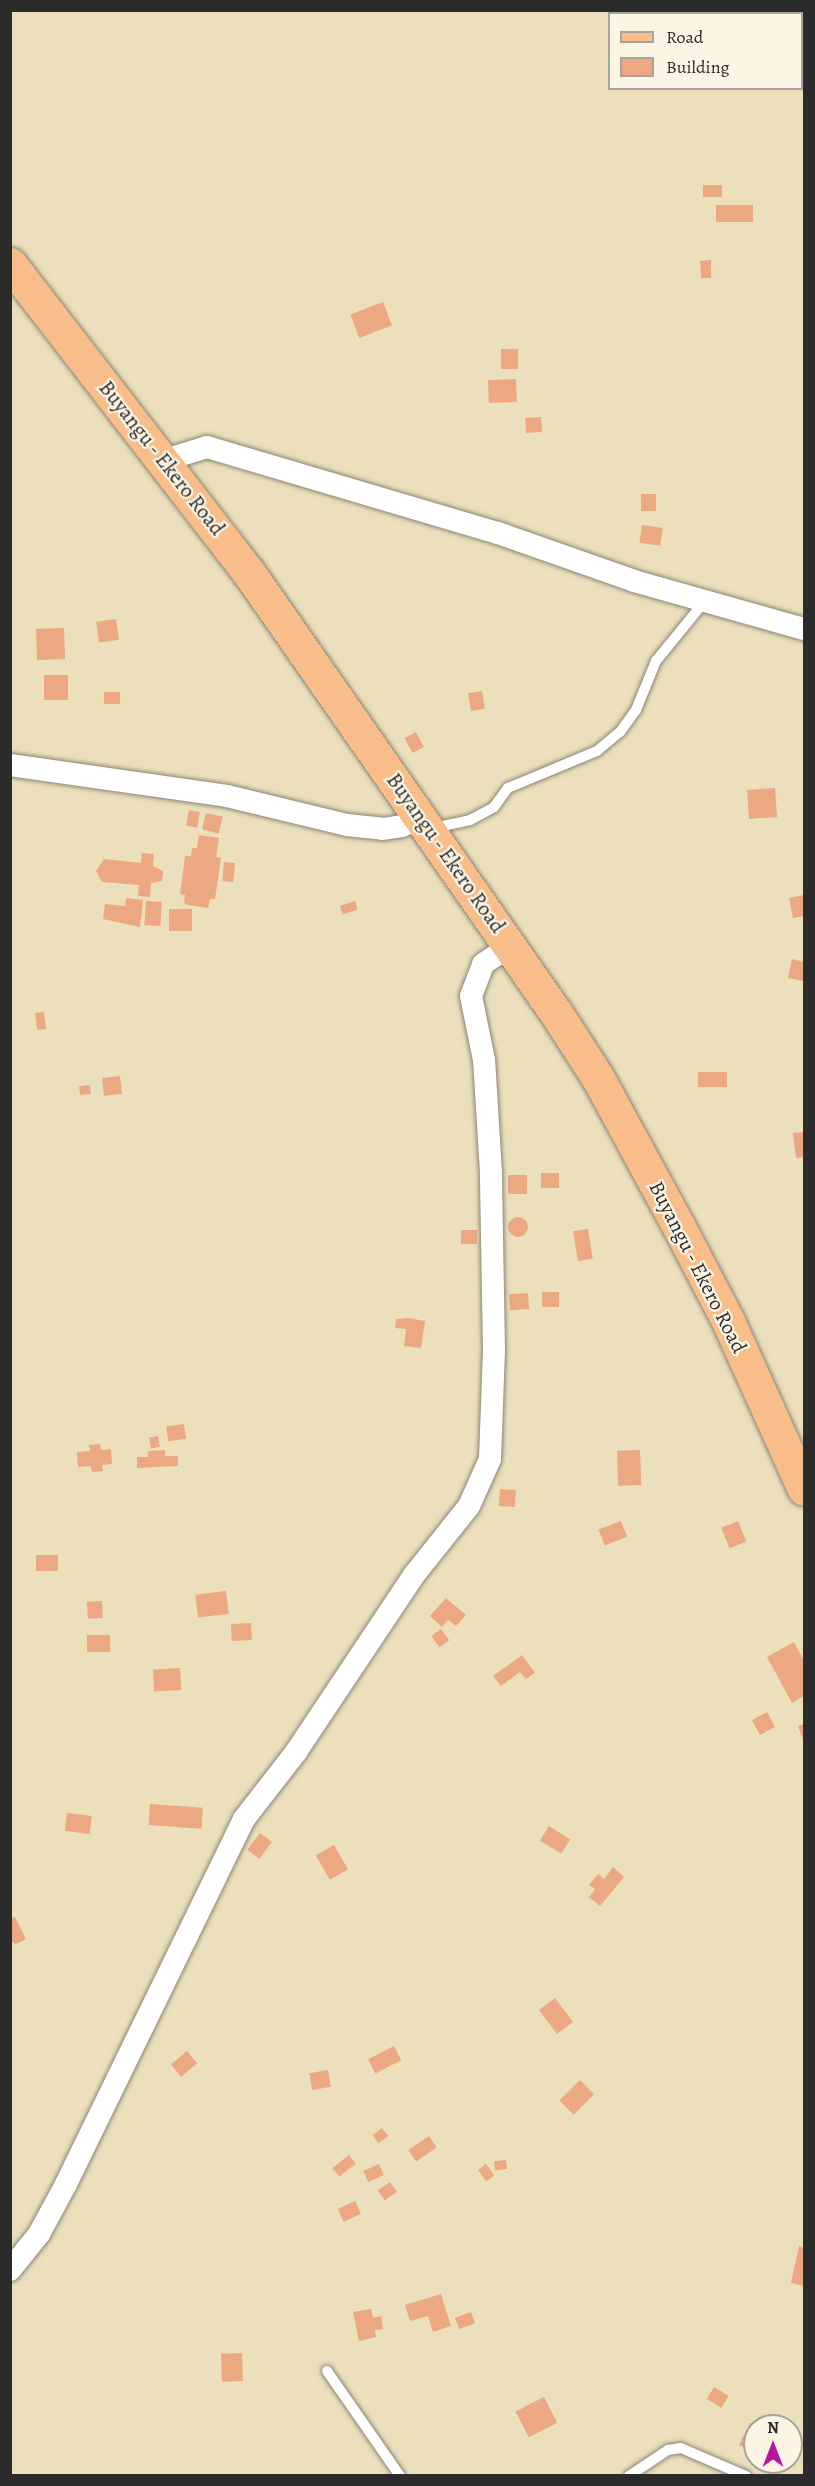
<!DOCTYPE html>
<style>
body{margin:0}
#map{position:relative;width:815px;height:2486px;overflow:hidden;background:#ebdfbc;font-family:Alegreya,serif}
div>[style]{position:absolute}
.building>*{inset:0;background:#eca783;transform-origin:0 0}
.round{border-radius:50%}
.roads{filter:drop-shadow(0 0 2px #8b8574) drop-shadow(0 0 2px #8b8574)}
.service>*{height:10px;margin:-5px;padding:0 5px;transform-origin:5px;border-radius:5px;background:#fff}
.minor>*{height:22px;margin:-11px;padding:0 11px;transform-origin:11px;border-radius:11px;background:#fff}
.primary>*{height:33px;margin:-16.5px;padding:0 16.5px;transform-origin:16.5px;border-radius:16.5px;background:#f8bd89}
span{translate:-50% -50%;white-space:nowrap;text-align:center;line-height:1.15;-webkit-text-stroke:4.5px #fcf5e5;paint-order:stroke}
.street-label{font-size:21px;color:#2b2b2b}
.frame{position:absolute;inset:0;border:12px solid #2b2b2b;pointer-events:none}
.legend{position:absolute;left:608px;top:12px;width:195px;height:78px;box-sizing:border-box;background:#fcf5e5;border:2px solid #a8a49b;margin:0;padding:8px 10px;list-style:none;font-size:18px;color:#2b2b2b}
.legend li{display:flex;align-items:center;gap:12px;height:30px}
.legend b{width:30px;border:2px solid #a8a49b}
.north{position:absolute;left:743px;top:2414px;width:60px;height:60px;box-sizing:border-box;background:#fcf5e5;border:2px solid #a8a49b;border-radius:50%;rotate:0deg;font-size:16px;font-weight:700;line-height:24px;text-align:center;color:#2b2b2b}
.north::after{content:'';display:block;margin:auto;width:21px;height:27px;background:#b5179e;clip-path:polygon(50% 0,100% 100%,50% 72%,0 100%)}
</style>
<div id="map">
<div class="building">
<div style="left:703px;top:185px;width:19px;height:12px"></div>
<div style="left:716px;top:205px;width:37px;height:17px"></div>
<div style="clip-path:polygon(711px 260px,711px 278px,701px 278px,700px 261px)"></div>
<div style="left:383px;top:302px;width:25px;height:35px;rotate:69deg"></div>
<div style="left:501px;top:349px;width:17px;height:20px"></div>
<div style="left:516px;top:379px;width:23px;height:28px;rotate:88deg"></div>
<div style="left:541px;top:417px;width:15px;height:16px;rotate:86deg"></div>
<div style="left:641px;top:494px;width:15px;height:17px"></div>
<div style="left:642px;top:525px;width:21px;height:18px;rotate:8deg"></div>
<div style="left:116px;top:619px;width:21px;height:20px;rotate:82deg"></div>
<div style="left:64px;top:628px;width:31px;height:28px;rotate:88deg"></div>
<div style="left:44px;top:675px;width:24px;height:25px"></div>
<div style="left:482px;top:691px;width:18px;height:14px;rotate:81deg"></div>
<div style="left:120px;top:692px;width:12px;height:16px;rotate:90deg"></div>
<div style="left:416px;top:732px;width:17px;height:13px;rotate:62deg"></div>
<div style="left:775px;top:788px;width:29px;height:28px;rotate:86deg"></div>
<div style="left:189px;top:810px;width:11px;height:16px;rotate:10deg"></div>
<div style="left:206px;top:813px;width:17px;height:17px;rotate:13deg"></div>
<div style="clip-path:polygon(199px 835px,219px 838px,216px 857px,221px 858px,215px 899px,210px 899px,208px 908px,188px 905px,184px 903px,185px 895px,180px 894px,185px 856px,191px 856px,192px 848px,197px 848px)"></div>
<div style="clip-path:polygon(142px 853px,154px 854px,153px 866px,163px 871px,162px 881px,151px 883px,150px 897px,138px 896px,139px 885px,102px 882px,96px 871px,104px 859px,141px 863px)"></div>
<div style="left:224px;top:862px;width:11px;height:19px;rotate:5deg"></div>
<div style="clip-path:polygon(804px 895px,804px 916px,793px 918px,789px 898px)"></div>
<div style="clip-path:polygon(126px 898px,143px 900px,140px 927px,103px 919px,105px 904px,125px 906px)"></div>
<div style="left:146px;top:901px;width:16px;height:24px;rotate:4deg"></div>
<div style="left:355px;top:901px;width:9px;height:16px;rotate:72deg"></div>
<div style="left:192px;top:909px;width:22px;height:23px;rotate:90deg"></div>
<div style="clip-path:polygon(792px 959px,804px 962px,803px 981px,788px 978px)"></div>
<div style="left:44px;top:1012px;width:17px;height:9px;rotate:83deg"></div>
<div style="left:727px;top:1072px;width:15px;height:29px;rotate:90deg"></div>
<div style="left:120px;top:1076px;width:18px;height:18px;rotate:84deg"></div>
<div style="left:90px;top:1085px;width:9px;height:11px;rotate:84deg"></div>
<div style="clip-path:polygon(804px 1132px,804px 1157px,796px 1158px,793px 1133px)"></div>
<div style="left:559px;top:1173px;width:15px;height:18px;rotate:90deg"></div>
<div style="left:527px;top:1175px;width:19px;height:19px;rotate:90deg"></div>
<div class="round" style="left:508px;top:1217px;width:20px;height:20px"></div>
<div style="left:588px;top:1229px;width:30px;height:15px;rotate:81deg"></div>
<div style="left:461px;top:1230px;width:16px;height:14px"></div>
<div style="left:542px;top:1292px;width:17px;height:15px"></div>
<div style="left:528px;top:1293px;width:16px;height:19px;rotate:86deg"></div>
<div style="clip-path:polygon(408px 1318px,425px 1321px,421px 1348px,404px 1346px,406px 1329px,395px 1328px,396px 1319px)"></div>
<div style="left:184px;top:1424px;width:15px;height:18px;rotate:82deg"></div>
<div style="left:158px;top:1436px;width:11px;height:9px;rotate:80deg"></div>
<div style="clip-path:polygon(100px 1444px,101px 1450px,111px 1449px,112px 1464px,102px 1465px,103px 1471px,92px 1472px,91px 1466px,78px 1467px,77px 1452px,90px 1451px,89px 1445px)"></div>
<div style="clip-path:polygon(165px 1450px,165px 1456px,178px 1456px,178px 1466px,137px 1468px,137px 1457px,148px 1457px,148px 1451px)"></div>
<div style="left:640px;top:1450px;width:35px;height:23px;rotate:88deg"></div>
<div style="left:500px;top:1489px;width:16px;height:17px;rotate:4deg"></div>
<div style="left:621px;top:1521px;width:17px;height:24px;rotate:69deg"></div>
<div style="left:738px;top:1521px;width:22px;height:18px;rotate:68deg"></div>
<div style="left:36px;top:1555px;width:22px;height:16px"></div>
<div style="left:226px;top:1591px;width:23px;height:31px;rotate:83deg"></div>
<div style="clip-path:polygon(446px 1598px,466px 1615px,456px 1626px,448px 1620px,442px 1627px,430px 1616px)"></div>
<div style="left:102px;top:1601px;width:17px;height:15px;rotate:87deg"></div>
<div style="left:251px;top:1623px;width:17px;height:20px;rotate:87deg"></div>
<div style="left:441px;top:1629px;width:14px;height:12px;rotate:54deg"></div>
<div style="left:87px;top:1635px;width:23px;height:17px"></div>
<div style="clip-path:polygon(794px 1642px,804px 1661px,804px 1696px,792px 1703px,767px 1657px)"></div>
<div style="clip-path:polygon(522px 1655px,535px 1673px,526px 1679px,520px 1672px,501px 1686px,493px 1676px)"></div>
<div style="left:180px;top:1668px;width:22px;height:27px;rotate:87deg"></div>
<div style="left:767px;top:1712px;width:17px;height:17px;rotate:62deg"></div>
<div style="clip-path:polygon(804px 1724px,804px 1742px,798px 1726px)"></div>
<div style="left:150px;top:1804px;width:53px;height:21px;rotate:4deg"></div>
<div style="left:67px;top:1813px;width:25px;height:18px;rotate:7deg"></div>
<div style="left:549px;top:1826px;width:25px;height:17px;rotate:32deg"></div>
<div style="left:260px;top:1833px;width:15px;height:21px;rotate:37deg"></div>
<div style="left:334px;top:1845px;width:28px;height:21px;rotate:60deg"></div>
<div style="clip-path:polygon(613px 1867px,624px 1877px,600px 1906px,589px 1897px,595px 1889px,589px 1885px,598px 1874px,604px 1879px)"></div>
<div style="clip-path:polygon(15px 1917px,26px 1939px,16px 1944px,10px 1941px,10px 1919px)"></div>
<div style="left:555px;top:1998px;width:30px;height:20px;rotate:53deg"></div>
<div style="left:394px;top:2046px;width:16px;height:29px;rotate:63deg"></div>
<div style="left:187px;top:2051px;width:16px;height:21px;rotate:50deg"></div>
<div style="left:328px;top:2070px;width:17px;height:19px;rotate:80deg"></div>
<div style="left:580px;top:2080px;width:20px;height:29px;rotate:45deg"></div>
<div style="left:382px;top:2128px;width:10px;height:12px;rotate:53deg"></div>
<div style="left:429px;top:2136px;width:14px;height:25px;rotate:56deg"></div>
<div style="left:349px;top:2155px;width:11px;height:21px;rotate:52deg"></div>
<div style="left:506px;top:2160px;width:9px;height:12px;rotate:84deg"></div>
<div style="left:379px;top:2164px;width:12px;height:17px;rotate:66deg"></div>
<div style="left:486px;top:2164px;width:14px;height:10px;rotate:54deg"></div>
<div style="left:390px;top:2182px;width:12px;height:15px;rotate:55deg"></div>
<div style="left:355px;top:2201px;width:14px;height:19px;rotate:65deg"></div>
<div style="clip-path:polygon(799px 2246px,804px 2248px,804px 2286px,791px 2283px)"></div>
<div style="clip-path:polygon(441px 2294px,451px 2326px,433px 2332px,428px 2316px,410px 2321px,405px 2305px)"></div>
<div style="clip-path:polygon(371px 2309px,373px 2318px,381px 2316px,383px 2329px,375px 2330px,376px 2337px,359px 2341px,353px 2312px)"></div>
<div style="left:471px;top:2312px;width:12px;height:17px;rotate:70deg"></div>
<div style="left:242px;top:2353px;width:28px;height:21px;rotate:88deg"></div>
<div style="left:714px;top:2387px;width:17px;height:14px;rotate:31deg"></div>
<div style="left:544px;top:2397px;width:29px;height:32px;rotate:63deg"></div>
<div style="clip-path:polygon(750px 2423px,755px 2425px,755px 2453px,739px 2445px)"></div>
</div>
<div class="roads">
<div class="service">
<div style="left:433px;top:828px;width:38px;rotate:-12deg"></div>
<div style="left:470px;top:820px;width:27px;rotate:-28deg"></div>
<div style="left:494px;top:807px;width:24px;rotate:-54deg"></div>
<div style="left:508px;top:788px;width:96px;rotate:-22.6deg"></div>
<div style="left:597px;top:751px;width:30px;rotate:-40deg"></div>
<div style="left:620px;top:732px;width:27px;rotate:-54deg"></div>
<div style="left:636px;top:710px;width:53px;rotate:-67.8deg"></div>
<div style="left:656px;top:661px;width:77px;rotate:-50.8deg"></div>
<div style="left:327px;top:2371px;width:128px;rotate:55.2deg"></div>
<div style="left:629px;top:2476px;width:47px;rotate:-33.7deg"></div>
<div style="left:668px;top:2450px;width:13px;rotate:-9deg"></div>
<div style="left:681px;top:2448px;width:71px;rotate:23.3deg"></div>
</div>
<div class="minor">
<div style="left:165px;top:460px;width:44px;rotate:-17.2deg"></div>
<div style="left:207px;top:447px;width:303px;rotate:16.5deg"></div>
<div style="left:498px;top:533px;width:144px;rotate:19.4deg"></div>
<div style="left:634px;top:581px;width:177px;rotate:15.8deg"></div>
<div style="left:10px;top:765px;width:219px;rotate:8.1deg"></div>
<div style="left:227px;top:796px;width:123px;rotate:13.6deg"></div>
<div style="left:347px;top:825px;width:36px;rotate:6deg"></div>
<div style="left:383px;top:829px;width:19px;rotate:-9deg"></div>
<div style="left:402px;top:826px;width:21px;rotate:-25deg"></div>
<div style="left:10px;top:2270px;width:46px;rotate:-51.1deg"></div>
<div style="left:39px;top:2234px;width:57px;rotate:-61.6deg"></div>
<div style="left:66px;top:2184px;width:406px;rotate:-64deg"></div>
<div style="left:244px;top:1819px;width:85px;rotate:-52.2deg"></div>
<div style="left:296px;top:1752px;width:213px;rotate:-56.3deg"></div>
<div style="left:414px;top:1575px;width:88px;rotate:-51.4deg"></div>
<div style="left:469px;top:1506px;width:51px;rotate:-65.9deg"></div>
<div style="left:490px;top:1459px;width:108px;rotate:-87.9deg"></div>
<div style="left:494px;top:1351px;width:178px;rotate:-91deg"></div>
<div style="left:491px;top:1173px;width:113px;rotate:-93.5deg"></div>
<div style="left:484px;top:1060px;width:65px;rotate:-101.5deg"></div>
<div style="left:471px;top:996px;width:34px;rotate:-69deg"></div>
<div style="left:483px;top:964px;width:32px;rotate:-34deg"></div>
</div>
<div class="primary">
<div style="left:10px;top:264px;width:391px;rotate:52.3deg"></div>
<div style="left:249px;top:573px;width:540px;rotate:55.1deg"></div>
<div style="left:558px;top:1016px;width:74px;rotate:57.2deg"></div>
<div style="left:598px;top:1078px;width:172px;rotate:61.5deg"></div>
<div style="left:680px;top:1229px;width:104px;rotate:62.4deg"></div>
<div style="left:728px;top:1321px;width:184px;rotate:65.7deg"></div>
</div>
</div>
<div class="street-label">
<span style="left:162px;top:458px;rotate:52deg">Buyangu - Ekero Road</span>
<span style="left:446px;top:853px;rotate:55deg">Buyangu - Ekero Road</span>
<span style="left:698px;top:1267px;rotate:63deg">Buyangu - Ekero Road</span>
</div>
<div class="frame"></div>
<ul class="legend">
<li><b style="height:8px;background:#f8bd89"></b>Road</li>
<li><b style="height:16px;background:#eca783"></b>Building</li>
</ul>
<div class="north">N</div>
</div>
